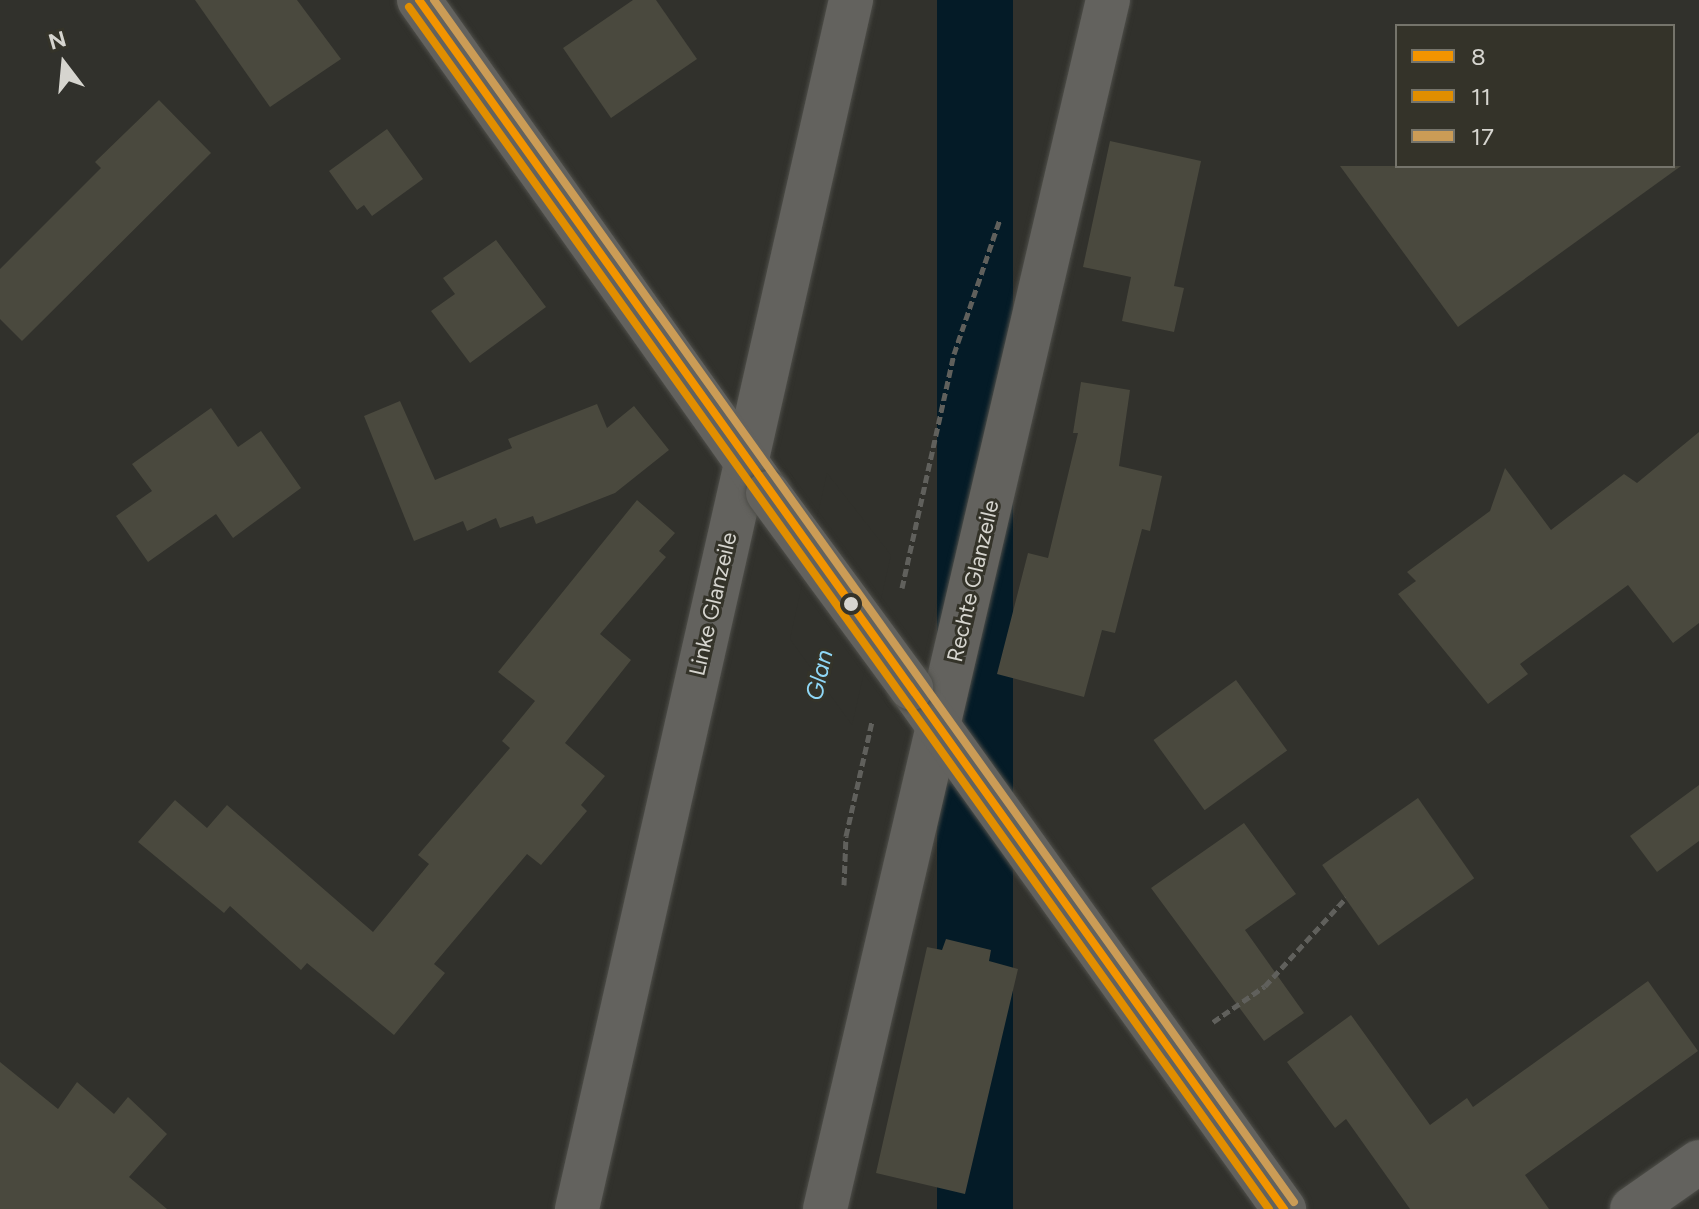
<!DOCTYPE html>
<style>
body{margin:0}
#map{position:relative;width:1699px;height:1209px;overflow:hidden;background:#31312c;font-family:Figtree,sans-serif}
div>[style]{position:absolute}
.water>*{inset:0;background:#041b27;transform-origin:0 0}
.pier>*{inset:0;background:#31312c}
.building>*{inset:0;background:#4a493e;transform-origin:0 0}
.path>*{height:5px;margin-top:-2.5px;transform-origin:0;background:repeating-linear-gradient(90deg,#60605c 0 8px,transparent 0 12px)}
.roads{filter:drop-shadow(0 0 2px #4e4e49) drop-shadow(0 0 2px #4e4e49)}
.minor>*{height:44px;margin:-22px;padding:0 22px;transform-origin:22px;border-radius:22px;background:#63625e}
.tertiary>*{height:44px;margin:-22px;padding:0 22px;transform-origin:22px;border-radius:22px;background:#63625e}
.bridges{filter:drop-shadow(0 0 2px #4e4e49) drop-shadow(0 0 2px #4e4e49)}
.tertiary-bridge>*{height:44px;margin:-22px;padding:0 22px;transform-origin:22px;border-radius:22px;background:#63625e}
.bus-1>*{height:8px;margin:-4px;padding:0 4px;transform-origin:4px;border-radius:4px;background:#f29400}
.bus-2>*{height:8px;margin:-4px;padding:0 4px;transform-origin:4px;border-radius:4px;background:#e18e00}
.bus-3>*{height:8px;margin:-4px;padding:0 4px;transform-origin:4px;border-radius:4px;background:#cb9c56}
.dots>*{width:22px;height:22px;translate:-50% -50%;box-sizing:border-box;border:4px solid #343329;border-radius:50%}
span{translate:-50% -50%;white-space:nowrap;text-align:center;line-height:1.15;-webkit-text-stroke:6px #343329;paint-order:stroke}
.street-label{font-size:22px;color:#d6d5cf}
.water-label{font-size:24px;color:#8fd7f7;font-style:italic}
.legend{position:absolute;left:1395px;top:24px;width:280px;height:144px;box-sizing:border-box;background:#343329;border:2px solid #75746b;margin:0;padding:10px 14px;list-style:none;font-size:24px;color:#d6d5cf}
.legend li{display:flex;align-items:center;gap:16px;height:40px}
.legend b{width:40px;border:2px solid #75746b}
.north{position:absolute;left:24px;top:24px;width:80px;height:80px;-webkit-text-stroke:6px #343329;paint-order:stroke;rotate:344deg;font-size:22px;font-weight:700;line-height:32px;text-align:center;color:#d6d5cf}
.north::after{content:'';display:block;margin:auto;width:28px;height:36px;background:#d6d5cf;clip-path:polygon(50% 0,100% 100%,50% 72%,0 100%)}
</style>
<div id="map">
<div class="water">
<div style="left:937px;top:0;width:76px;height:1239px"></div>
</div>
<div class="pier">
<div style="clip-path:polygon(827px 473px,891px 555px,852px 725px,790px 639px)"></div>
</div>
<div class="building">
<div style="clip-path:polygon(195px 0,297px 0,341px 59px,270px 107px)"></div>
<div style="clip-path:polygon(633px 0,656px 0,697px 59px,611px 118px,563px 48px)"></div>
<div style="clip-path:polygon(159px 100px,211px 153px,22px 341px,0 319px,0 269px,101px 168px,95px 162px)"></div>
<div style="clip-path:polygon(387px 129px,423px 179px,372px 216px,364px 205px,357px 210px,329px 171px)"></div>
<div style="clip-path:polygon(1110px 141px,1201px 161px,1174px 286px,1184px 288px,1174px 332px,1122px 321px,1131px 277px,1083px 267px)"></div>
<div style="clip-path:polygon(1340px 166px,1681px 166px,1458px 327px)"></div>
<div style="clip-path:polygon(496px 240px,546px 307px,470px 363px,431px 311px,455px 294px,443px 278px)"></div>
<div style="clip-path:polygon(1081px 382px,1130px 390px,1119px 466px,1162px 476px,1150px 531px,1142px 529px,1115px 633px,1102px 630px,1084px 697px,997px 674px,1028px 553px,1048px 558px,1078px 433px,1073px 433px)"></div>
<div style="clip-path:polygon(400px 401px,435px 480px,512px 448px,508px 439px,597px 404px,607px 428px,634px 406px,669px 450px,615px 493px,536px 524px,533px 516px,500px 528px,496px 518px,467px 531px,463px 521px,414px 541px,364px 416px)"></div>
<div style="clip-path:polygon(211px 408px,238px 447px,261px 431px,301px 488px,233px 538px,216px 514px,148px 562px,116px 516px,152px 491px,132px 464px)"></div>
<div style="clip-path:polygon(1699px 432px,1699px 623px,1673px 643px,1628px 585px,1520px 664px,1528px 674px,1488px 704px,1398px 594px,1416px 581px,1407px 572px,1490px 511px,1505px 468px,1551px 530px,1624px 474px,1637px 483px)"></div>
<div style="clip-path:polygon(637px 500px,675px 533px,659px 551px,666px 557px,600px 634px,631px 660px,565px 743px,605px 776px,581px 805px,587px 811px,541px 865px,527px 854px,434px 964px,445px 973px,394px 1035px,307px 963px,301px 970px,230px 906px,224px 913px,138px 842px,175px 800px,207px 828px,227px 805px,373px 932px,429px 864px,418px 855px,510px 748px,502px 741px,535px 701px,498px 672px)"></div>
<div style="left:1236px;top:680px;width:87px;height:102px;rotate:54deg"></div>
<div style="clip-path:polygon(1699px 785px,1699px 841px,1657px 872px,1630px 836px)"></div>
<div style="left:1418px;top:798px;width:98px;height:117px;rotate:55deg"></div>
<div style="clip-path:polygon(1244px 823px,1296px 894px,1245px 930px,1304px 1013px,1264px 1041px,1151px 888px)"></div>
<div style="clip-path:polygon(946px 939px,991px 950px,989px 961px,1018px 969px,965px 1194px,876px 1173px,927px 947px,942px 950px)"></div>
<div style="clip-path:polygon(1648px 981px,1698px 1051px,1525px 1175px,1549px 1209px,1410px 1209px,1346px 1119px,1335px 1128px,1287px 1062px,1351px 1015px,1430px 1125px,1467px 1098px,1473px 1107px)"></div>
<div style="clip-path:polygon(0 1062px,58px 1109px,77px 1082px,114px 1114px,128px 1097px,167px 1134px,129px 1177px,167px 1209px,0 1209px)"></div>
</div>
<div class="path">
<div style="left:902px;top:588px;width:240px;rotate:-77.5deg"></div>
<div style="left:954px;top:354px;width:143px;rotate:-71.2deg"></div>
<div style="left:844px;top:885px;width:49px;rotate:-87.7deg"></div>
<div style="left:846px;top:836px;width:117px;rotate:-77.2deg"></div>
<div style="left:1213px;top:1022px;width:63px;rotate:-34.7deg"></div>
<div style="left:1265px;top:986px;width:120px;rotate:-47.4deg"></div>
</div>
<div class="roads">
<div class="minor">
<div style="left:577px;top:1209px;width:1240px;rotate:-77.23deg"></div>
<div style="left:825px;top:1209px;width:1242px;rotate:-76.83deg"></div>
<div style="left:1632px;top:1209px;width:82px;rotate:-35deg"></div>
</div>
<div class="tertiary">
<div style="left:419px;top:0;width:604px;rotate:54.7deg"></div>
<div style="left:911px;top:688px;width:641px;rotate:54.4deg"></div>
</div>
</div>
<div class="bridges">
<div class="tertiary-bridge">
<div style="left:768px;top:493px;width:242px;rotate:53.7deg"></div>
</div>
</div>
<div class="bus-1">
<div style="left:419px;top:0;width:1487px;rotate:54.42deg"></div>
</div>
<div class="bus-2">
<div style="left:409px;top:7px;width:1478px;rotate:54.42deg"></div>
</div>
<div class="bus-3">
<div style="left:434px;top:0;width:1478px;rotate:54.42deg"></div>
</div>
<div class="dots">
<div style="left:851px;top:604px;background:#d6d5cf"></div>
</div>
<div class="street-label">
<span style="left:973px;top:581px;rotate:-77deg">Rechte Glanzeile</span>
<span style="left:713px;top:604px;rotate:-77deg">Linke Glanzeile</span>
</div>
<div class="water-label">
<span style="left:819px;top:675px;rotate:-77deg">Glan</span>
</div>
<ul class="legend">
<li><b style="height:10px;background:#f29400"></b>8</li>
<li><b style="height:10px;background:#e18e00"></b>11</li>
<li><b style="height:10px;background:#cb9c56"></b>17</li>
</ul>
<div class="north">N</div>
</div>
